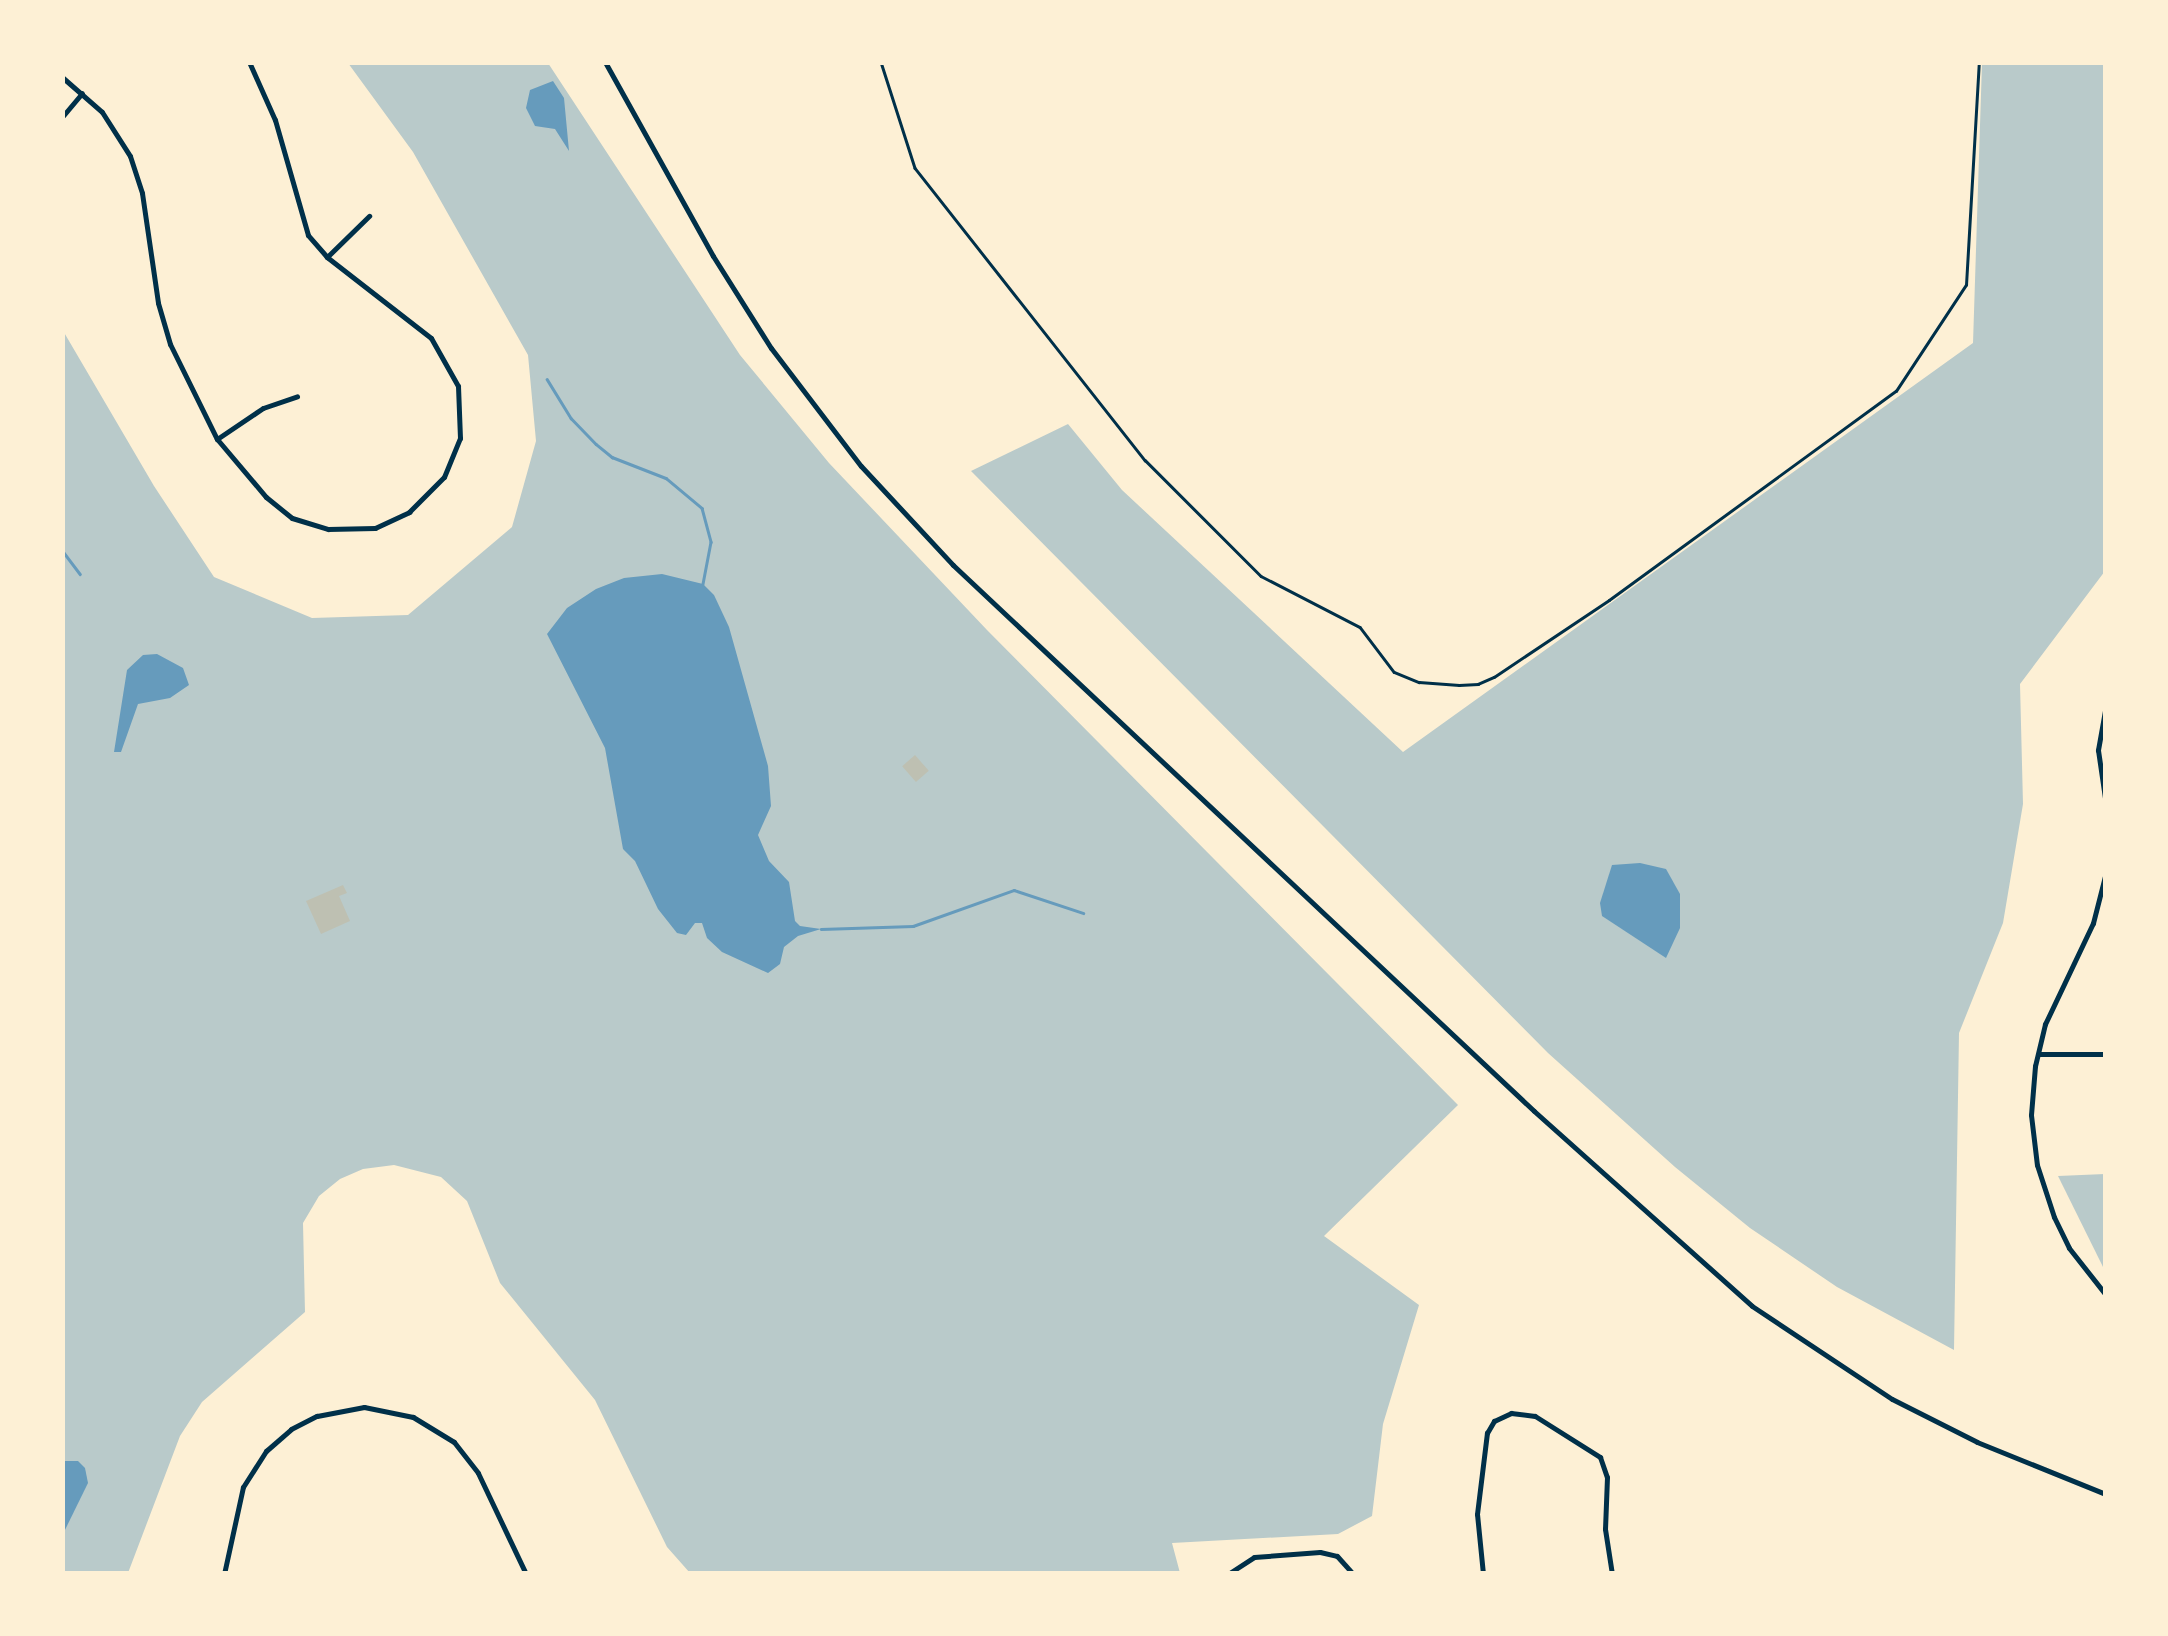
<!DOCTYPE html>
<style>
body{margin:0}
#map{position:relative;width:2168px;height:1636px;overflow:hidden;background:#fdf0d5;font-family:"Zilla Slab",serif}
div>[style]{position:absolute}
.green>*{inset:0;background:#b9caca}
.water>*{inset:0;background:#669bbc}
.stream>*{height:2.5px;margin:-1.25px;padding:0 1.25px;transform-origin:1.25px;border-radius:1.25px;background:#669bbc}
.building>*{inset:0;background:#bec0b2;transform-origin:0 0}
.path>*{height:2.5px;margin:-1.25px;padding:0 1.25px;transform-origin:1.25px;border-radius:1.25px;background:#003049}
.minor>*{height:5px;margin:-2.5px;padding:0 2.5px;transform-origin:2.5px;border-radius:2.5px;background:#003049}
span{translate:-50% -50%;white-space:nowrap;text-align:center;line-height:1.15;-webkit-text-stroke:9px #fdf0d5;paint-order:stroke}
.frame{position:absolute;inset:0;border:65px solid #fdf0d5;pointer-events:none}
</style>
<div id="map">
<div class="green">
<div style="clip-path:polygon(348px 63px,548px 63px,740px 355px,829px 463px,987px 630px,1458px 1105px,1324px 1236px,1419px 1305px,1383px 1424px,1372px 1516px,1338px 1534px,1172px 1543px,1180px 1573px,690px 1573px,667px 1547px,595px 1400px,500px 1283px,467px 1201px,441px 1177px,394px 1165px,363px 1169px,340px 1179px,319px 1196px,303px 1223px,305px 1312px,202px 1402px,180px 1436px,128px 1573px,63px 1573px,62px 329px,154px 486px,214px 577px,312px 618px,408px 615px,512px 527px,536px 441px,528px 355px,413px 152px)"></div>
<div style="clip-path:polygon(1982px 63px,2105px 63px,2105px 571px,2020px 684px,2023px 804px,2003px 923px,1959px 1033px,1954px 1350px,1837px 1287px,1750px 1228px,1675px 1167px,1548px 1053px,971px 471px,1068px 424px,1122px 490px,1403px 752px,1973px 343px)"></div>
<div style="clip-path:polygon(2105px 1174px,2106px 1174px,2105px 1271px,2058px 1176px)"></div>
</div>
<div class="water">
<div style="clip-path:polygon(553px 81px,564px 98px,569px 151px,555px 129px,535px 126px,526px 108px,530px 90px)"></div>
<div style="clip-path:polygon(662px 574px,703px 584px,714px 595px,729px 627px,768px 766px,771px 806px,758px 835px,769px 861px,789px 882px,795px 921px,800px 926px,821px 929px,798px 936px,784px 947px,780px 964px,768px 973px,722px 952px,707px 938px,702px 923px,695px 923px,686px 935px,677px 933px,658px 909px,635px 861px,623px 849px,605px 748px,547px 634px,567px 608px,596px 589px,624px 578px)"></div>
<div style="clip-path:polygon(157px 654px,183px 668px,189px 685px,170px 698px,138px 704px,121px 752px,114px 752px,127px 670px,143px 655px)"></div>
<div style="clip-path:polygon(1640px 863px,1666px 869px,1680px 894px,1680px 928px,1666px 958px,1602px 916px,1600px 903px,1612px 865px)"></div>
<div style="clip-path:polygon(63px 1461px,78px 1461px,85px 1468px,88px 1483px,63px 1534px)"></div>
</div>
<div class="stream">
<div style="left:547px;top:379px;width:46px;rotate:58.4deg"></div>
<div style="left:571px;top:418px;width:36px;rotate:46deg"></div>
<div style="left:596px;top:444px;width:21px;rotate:39deg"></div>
<div style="left:612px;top:457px;width:58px;rotate:21.3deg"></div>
<div style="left:666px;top:478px;width:47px;rotate:39.8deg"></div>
<div style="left:702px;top:508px;width:35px;rotate:75deg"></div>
<div style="left:711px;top:542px;width:43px;rotate:100.8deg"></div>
<div style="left:62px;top:550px;width:30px;rotate:53deg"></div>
<div style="left:821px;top:929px;width:92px;rotate:-1.9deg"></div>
<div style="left:913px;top:926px;width:107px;rotate:-19.6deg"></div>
<div style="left:1014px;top:890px;width:73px;rotate:18.4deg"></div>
</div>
<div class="building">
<div style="left:915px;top:755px;width:21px;height:17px;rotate:49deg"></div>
<div style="clip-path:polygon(343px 885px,347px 893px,339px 896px,350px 921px,321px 934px,306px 901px)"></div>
</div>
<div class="path">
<div style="left:881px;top:62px;width:111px;rotate:72.2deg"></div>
<div style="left:915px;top:168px;width:372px;rotate:51.8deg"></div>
<div style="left:1145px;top:460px;width:164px;rotate:45deg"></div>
<div style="left:1261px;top:576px;width:111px;rotate:27.3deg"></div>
<div style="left:1360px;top:627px;width:56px;rotate:52.9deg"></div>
<div style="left:1394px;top:672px;width:27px;rotate:22deg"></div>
<div style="left:1419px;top:682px;width:40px;rotate:4.3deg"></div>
<div style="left:1459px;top:685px;width:19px;rotate:-3deg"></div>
<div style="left:1478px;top:684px;width:17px;rotate:-24deg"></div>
<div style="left:1494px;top:677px;width:138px;rotate:-33.8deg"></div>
<div style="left:1609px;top:600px;width:355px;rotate:-36.1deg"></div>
<div style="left:1896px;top:391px;width:127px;rotate:-56.6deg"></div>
<div style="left:1966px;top:285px;width:223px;rotate:-86.7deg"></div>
</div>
<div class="minor">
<div style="left:605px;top:62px;width:222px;rotate:60.9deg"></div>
<div style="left:713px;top:256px;width:109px;rotate:57.8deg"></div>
<div style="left:771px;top:348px;width:148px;rotate:52.7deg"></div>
<div style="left:861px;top:466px;width:135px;rotate:47.1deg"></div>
<div style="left:953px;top:565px;width:797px;rotate:43.22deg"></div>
<div style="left:1534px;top:1111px;width:292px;rotate:41.8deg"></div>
<div style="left:1752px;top:1306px;width:168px;rotate:33.6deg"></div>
<div style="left:1892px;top:1399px;width:95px;rotate:26.8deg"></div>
<div style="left:1977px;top:1442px;width:139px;rotate:22deg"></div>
<div style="left:62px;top:77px;width:53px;rotate:41.2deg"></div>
<div style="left:102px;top:112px;width:52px;rotate:57.5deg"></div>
<div style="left:130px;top:156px;width:39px;rotate:72deg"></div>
<div style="left:142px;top:193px;width:111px;rotate:81.7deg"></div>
<div style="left:158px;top:303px;width:43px;rotate:73.7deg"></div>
<div style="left:170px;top:344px;width:106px;rotate:63.7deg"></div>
<div style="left:217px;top:439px;width:76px;rotate:49.8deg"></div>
<div style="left:266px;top:497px;width:33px;rotate:39deg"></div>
<div style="left:292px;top:518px;width:38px;rotate:17deg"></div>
<div style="left:328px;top:529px;width:47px;rotate:-1.2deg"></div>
<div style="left:375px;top:528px;width:38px;rotate:-25deg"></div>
<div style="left:409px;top:512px;width:49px;rotate:-45deg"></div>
<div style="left:444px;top:477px;width:42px;rotate:-67.7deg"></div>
<div style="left:460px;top:438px;width:52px;rotate:-92.2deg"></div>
<div style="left:458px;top:386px;width:55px;rotate:-119.4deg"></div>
<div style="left:431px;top:338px;width:132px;rotate:-142.1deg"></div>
<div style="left:327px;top:257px;width:29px;rotate:-131deg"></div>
<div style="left:308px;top:235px;width:120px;rotate:-106deg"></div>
<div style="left:275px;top:120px;width:64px;rotate:-114.1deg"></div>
<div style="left:62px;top:117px;width:31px;rotate:-50deg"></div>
<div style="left:327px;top:257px;width:59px;rotate:-44.3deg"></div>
<div style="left:217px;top:439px;width:55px;rotate:-34deg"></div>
<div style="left:263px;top:408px;width:36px;rotate:-19deg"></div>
<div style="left:2106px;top:705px;width:46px;rotate:100.1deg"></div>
<div style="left:2098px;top:750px;width:56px;rotate:81.7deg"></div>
<div style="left:2106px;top:872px;width:53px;rotate:104.3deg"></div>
<div style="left:2093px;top:923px;width:112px;rotate:115.4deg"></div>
<div style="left:2045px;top:1024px;width:43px;rotate:103.4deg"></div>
<div style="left:2035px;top:1066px;width:49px;rotate:94.7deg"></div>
<div style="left:2031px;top:1115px;width:50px;rotate:83.2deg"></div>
<div style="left:2037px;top:1165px;width:55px;rotate:71.9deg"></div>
<div style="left:2054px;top:1217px;width:34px;rotate:64deg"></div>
<div style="left:2069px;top:1248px;width:60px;rotate:51.8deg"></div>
<div style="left:2039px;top:1054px;width:67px"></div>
<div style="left:224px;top:1574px;width:89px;rotate:-77.7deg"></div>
<div style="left:243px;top:1487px;width:43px;rotate:-57.4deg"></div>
<div style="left:266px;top:1451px;width:33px;rotate:-41deg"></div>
<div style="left:291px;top:1429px;width:29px;rotate:-27deg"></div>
<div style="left:317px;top:1416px;width:48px;rotate:-10.8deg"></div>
<div style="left:364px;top:1407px;width:50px;rotate:11.5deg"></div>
<div style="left:413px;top:1417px;width:48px;rotate:31.4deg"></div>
<div style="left:454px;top:1442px;width:39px;rotate:52deg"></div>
<div style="left:478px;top:1473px;width:112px;rotate:64.6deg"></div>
<div style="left:1228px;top:1574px;width:31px;rotate:-33deg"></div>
<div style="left:1254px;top:1557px;width:66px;rotate:-4.3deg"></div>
<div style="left:1320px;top:1552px;width:17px;rotate:13deg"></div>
<div style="left:1337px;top:1556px;width:24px;rotate:48deg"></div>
<div style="left:1483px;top:1574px;width:60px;rotate:-95.7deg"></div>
<div style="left:1477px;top:1514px;width:82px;rotate:-83deg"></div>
<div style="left:1487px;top:1433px;width:14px;rotate:-60deg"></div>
<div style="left:1494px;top:1421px;width:19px;rotate:-25deg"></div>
<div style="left:1511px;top:1413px;width:24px;rotate:7deg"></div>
<div style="left:1535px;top:1416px;width:77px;rotate:32.2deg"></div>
<div style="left:1600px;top:1457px;width:21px;rotate:71deg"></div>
<div style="left:1607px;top:1477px;width:52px;rotate:92.2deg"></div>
<div style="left:1605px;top:1529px;width:46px;rotate:81.2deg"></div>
</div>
<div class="frame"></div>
</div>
